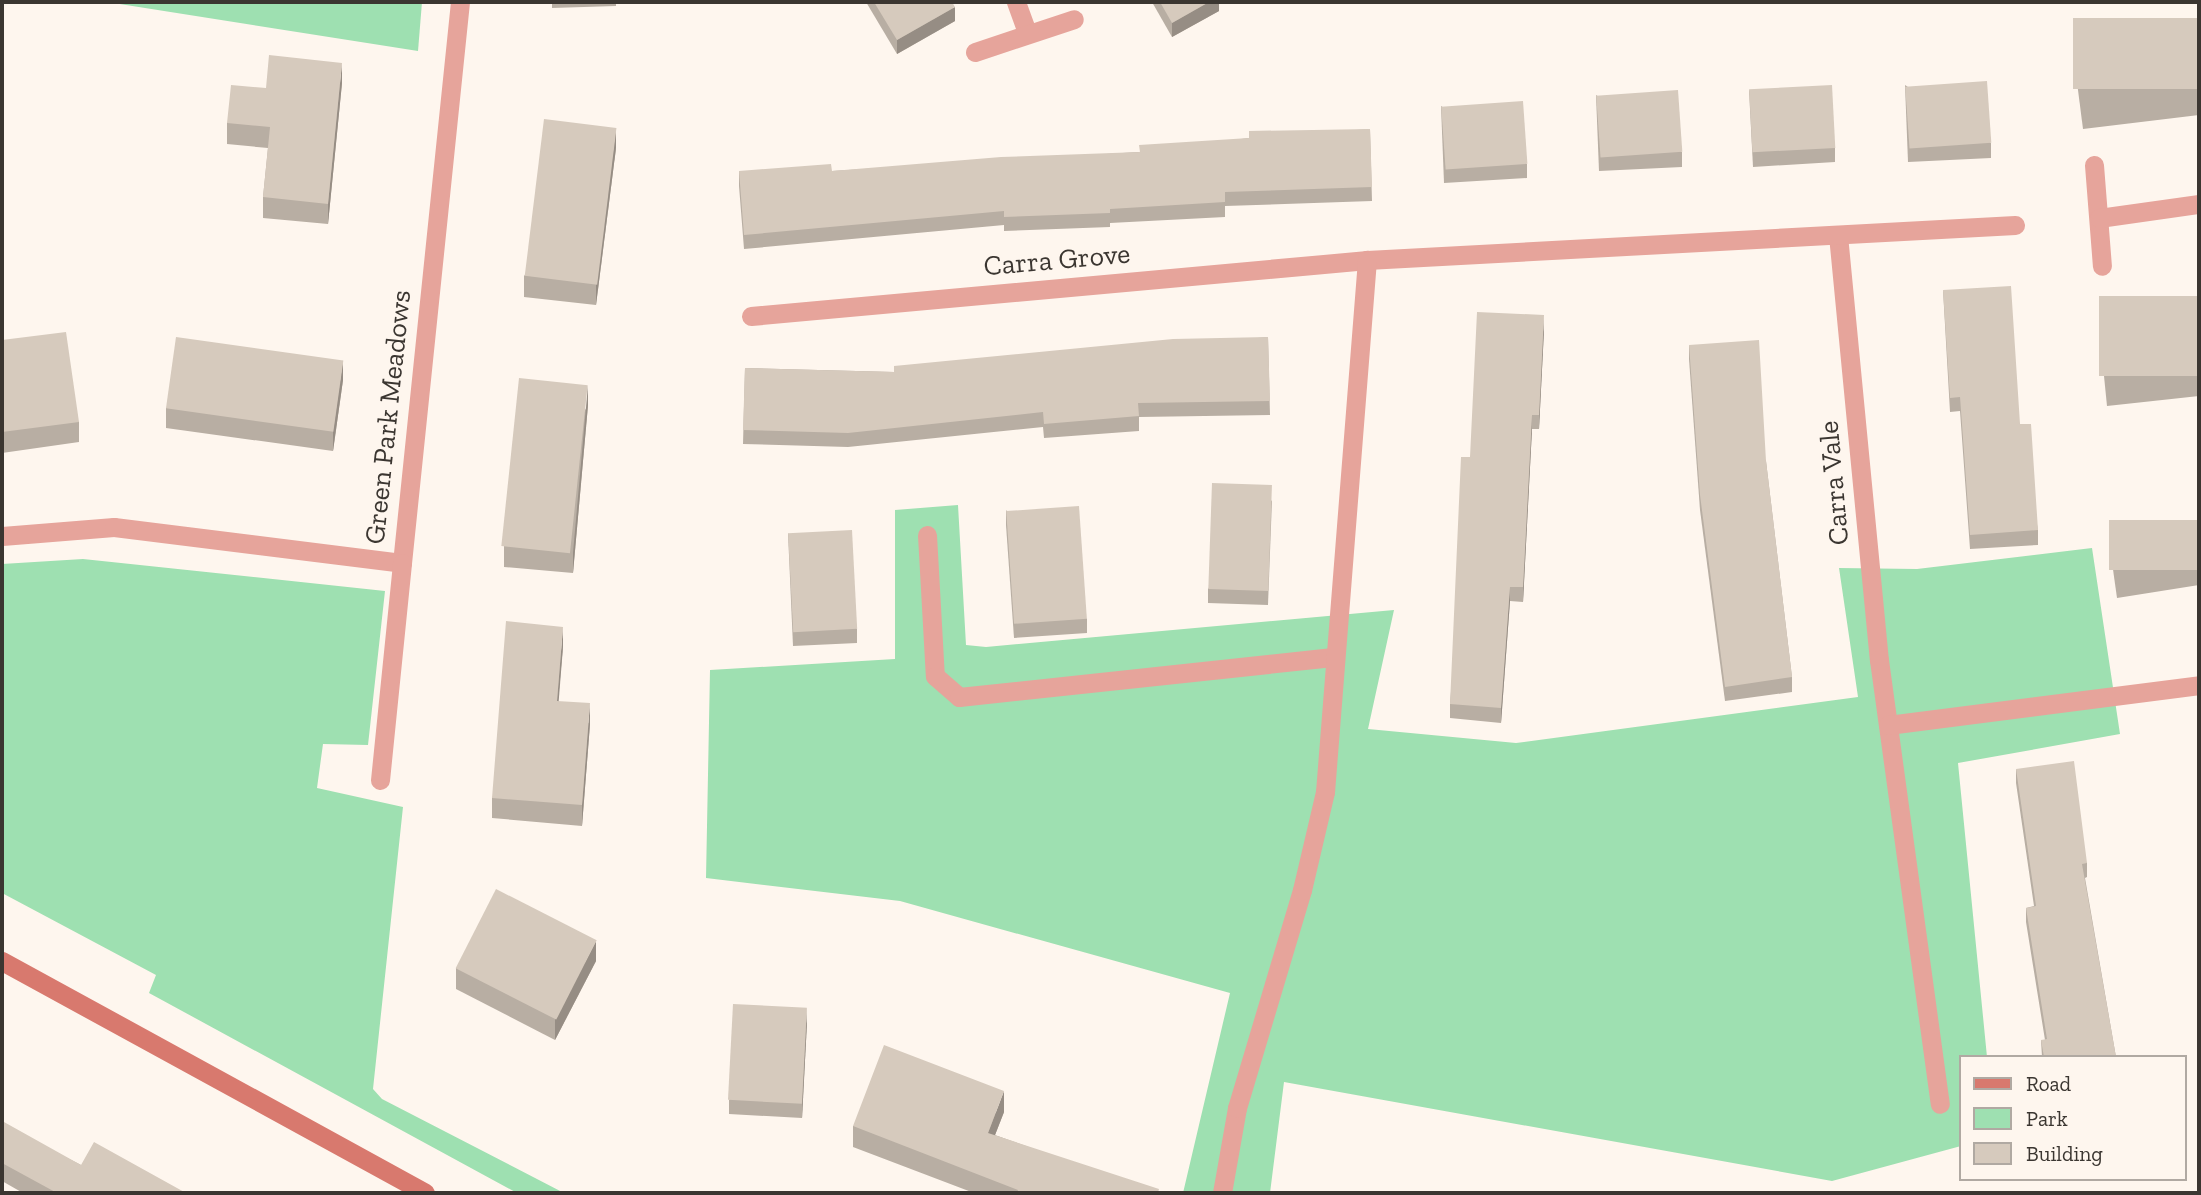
<!DOCTYPE html>
<style>
body{margin:0}
#map{position:relative;width:2201px;height:1195px;overflow:hidden;background:#fef6ee;font-family:"Zilla Slab",serif}
div>[style]{position:absolute}
.green>*{inset:0;background:#9ee0b1}
.minor>*{height:19px;margin:-9.5px;padding:0 9.5px;transform-origin:9.5px;border-radius:9.5px;background:#e6a49b}
.secondary>*{height:19px;margin:-9.5px;padding:0 9.5px;transform-origin:9.5px;border-radius:9.5px;background:#d8796e}
.wall>*{inset:0;background:#b8aea3}
.shaded-wall>*{inset:0;background:#968d84}
.building>*{inset:0;background:#d6cabd;transform-origin:0 0}
span{translate:-50% -50%;white-space:nowrap;text-align:center;line-height:1.15;-webkit-text-stroke:5px #fef6ee;paint-order:stroke}
.street-label{font-size:28px;color:#3b3631}
.frame{position:absolute;inset:0;border:4px solid #3b3631;pointer-events:none}
.legend{position:absolute;left:1959px;top:1055px;width:228px;height:126px;box-sizing:border-box;background:#fef6ee;border:2px solid #b0a9a2;margin:0;padding:9px 12px;list-style:none;font-size:21px;color:#3b3631}
.legend li{display:flex;align-items:center;gap:14px;height:35px}
.legend b{width:35px;border:2px solid #b0a9a2}
</style>
<div id="map">
<div class="green">
<div style="clip-path:polygon(107px 2px,422px 2px,418px 51px)"></div>
<div style="clip-path:polygon(958px 505px,966px 645px,986px 647px,1394px 610px,1368px 729px,1516px 743px,1858px 697px,1839px 568px,1917px 569px,2092px 548px,2120px 734px,1958px 763px,1987px 1057px,1961px 1057px,1961px 1146px,1832px 1181px,1284px 1082px,1270px 1193px,1183px 1193px,1230px 993px,900px 901px,706px 878px,710px 670px,895px 659px,895px 510px)"></div>
<div style="clip-path:polygon(83px 559px,385px 591px,368px 745px,323px 744px,317px 788px,403px 807px,373px 1089px,382px 1099px,564px 1193px,517px 1193px,149px 993px,156px 975px,2px 893px,2px 564px)"></div>
</div>
<div class="minor">
<div style="left:1016px;top:2px;width:32px;rotate:70deg"></div>
<div style="left:975px;top:52px;width:104px;rotate:-18.4deg"></div>
<div style="left:2094px;top:165px;width:101px;rotate:85.5deg"></div>
<div style="left:2099px;top:218px;width:101px;rotate:-8deg"></div>
<div style="left:1838px;top:235px;width:427px;rotate:84.5deg"></div>
<div style="left:1879px;top:660px;width:448px;rotate:82.2deg"></div>
<div style="left:751px;top:316px;width:619px;rotate:-5.19deg"></div>
<div style="left:1367px;top:260px;width:649px;rotate:-3.09deg"></div>
<div style="left:927px;top:535px;width:141px;rotate:86.8deg"></div>
<div style="left:935px;top:676px;width:32px;rotate:41deg"></div>
<div style="left:959px;top:697px;width:376px;rotate:-6.1deg"></div>
<div style="left:2px;top:536px;width:112px;rotate:-4.6deg"></div>
<div style="left:114px;top:527px;width:290px;rotate:7.1deg"></div>
<div style="left:402px;top:563px;width:564px;rotate:-84.1deg"></div>
<div style="left:1888px;top:725px;width:314px;rotate:-7.3deg"></div>
<div style="left:380px;top:780px;width:218px;rotate:-84.2deg"></div>
<div style="left:1222px;top:1193px;width:86px;rotate:-80deg"></div>
<div style="left:1237px;top:1108px;width:227px;rotate:-73.4deg"></div>
<div style="left:1302px;top:890px;width:101px;rotate:-76.8deg"></div>
<div style="left:1325px;top:792px;width:534px;rotate:-85.49deg"></div>
</div>
<div class="secondary">
<div style="left:2px;top:961px;width:482px;rotate:28.7deg"></div>
</div>
<div class="wall">
<div style="clip-path:polygon(552px 2px,616px 2px,616px 6px,552px 8px)"></div>
<div style="clip-path:polygon(866px 2px,952px 2px,955px 21px,897px 54px)"></div>
<div style="clip-path:polygon(1152px 2px,1219px 2px,1219px 11px,1172px 37px)"></div>
<div style="clip-path:polygon(2199px 18px,2199px 115px,2083px 129px,2074px 59px,2074px 34px)"></div>
<div style="clip-path:polygon(342px 83px,328px 224px,263px 218px,263px 197px,268px 148px,227px 144px,227px 123px,266px 88px)"></div>
<div style="clip-path:polygon(1905px 85px,1991px 143px,1991px 158px,1908px 162px)"></div>
<div style="clip-path:polygon(1749px 90px,1835px 148px,1835px 162px,1753px 167px)"></div>
<div style="clip-path:polygon(1596px 95px,1682px 152px,1682px 167px,1599px 171px)"></div>
<div style="clip-path:polygon(1441px 106px,1527px 164px,1527px 178px,1444px 183px)"></div>
<div style="clip-path:polygon(1370px 129px,1372px 201px,1225px 206px,1225px 217px,1110px 223px,1110px 227px,1004px 231px,1004px 225px,744px 249px,739px 186px,739px 171px,832px 171px,1139px 152px,1249px 138px)"></div>
<div style="clip-path:polygon(616px 148px,596px 305px,524px 297px,524px 276px)"></div>
<div style="clip-path:polygon(1943px 290px,2020px 424px,2038px 530px,2038px 545px,1970px 549px,1960px 411px,1950px 412px)"></div>
<div style="clip-path:polygon(2199px 296px,2199px 396px,2107px 406px,2099px 326px,2099px 306px)"></div>
<div style="clip-path:polygon(1544px 330px,1539px 429px,1532px 429px,1523px 602px,1510px 601px,1501px 723px,1450px 718px,1450px 704px,1470px 457px)"></div>
<div style="clip-path:polygon(1268px 337px,1270px 415px,1139px 417px,1139px 431px,1044px 438px,1043px 427px,848px 447px,743px 444px,745px 368px,894px 372px)"></div>
<div style="clip-path:polygon(2px 340px,79px 422px,79px 442px,2px 453px)"></div>
<div style="clip-path:polygon(1689px 345px,1766px 461px,1792px 677px,1792px 692px,1725px 701px,1700px 510px,1689px 359px)"></div>
<div style="clip-path:polygon(343px 380px,333px 451px,166px 428px,166px 408px)"></div>
<div style="clip-path:polygon(588px 405px,573px 573px,504px 567px,504px 546px)"></div>
<div style="clip-path:polygon(1272px 500px,1268px 605px,1208px 603px,1208px 589px)"></div>
<div style="clip-path:polygon(1006px 510px,1087px 619px,1087px 633px,1014px 638px,1006px 525px)"></div>
<div style="clip-path:polygon(2199px 520px,2199px 585px,2117px 598px,2110px 548px,2110px 533px)"></div>
<div style="clip-path:polygon(788px 533px,857px 629px,857px 643px,793px 646px)"></div>
<div style="clip-path:polygon(563px 647px,558px 701px,590px 724px,582px 826px,492px 818px,492px 798px)"></div>
<div style="clip-path:polygon(2016px 769px,2087px 863px,2087px 877px,2085px 878px,2116px 1057px,2042px 1057px,2041px 1040px,2045px 1040px,2026px 922px,2026px 908px,2034px 906px,2016px 783px)"></div>
<div style="clip-path:polygon(596px 961px,555px 1040px,456px 989px,456px 968px)"></div>
<div style="clip-path:polygon(807px 1022px,802px 1118px,729px 1114px,729px 1100px)"></div>
<div style="clip-path:polygon(1004px 1112px,995px 1135px,1159px 1193px,974px 1193px,853px 1147px,853px 1126px)"></div>
<div style="clip-path:polygon(2px 1125px,81px 1165px,186px 1193px,23px 1193px,2px 1181px)"></div>
</div>
<div class="shaded-wall">
<div style="clip-path:polygon(1209px 2px,1219px 2px,1219px 11px,1172px 37px,1172px 23px)"></div>
<div style="clip-path:polygon(955px 7px,955px 21px,897px 54px,897px 40px)"></div>
<div style="clip-path:polygon(342px 63px,342px 83px,328px 224px,328px 204px)"></div>
<div style="clip-path:polygon(616px 128px,616px 148px,596px 305px,596px 285px)"></div>
<div style="clip-path:polygon(1544px 315px,1544px 330px,1539px 429px,1539px 415px)"></div>
<div style="clip-path:polygon(343px 360px,343px 380px,333px 451px,333px 431px)"></div>
<div style="clip-path:polygon(588px 385px,588px 405px,573px 573px,573px 553px)"></div>
<div style="clip-path:polygon(1532px 415px,1532px 429px,1523px 602px,1523px 587px)"></div>
<div style="clip-path:polygon(1510px 587px,1510px 601px,1501px 723px,1501px 708px)"></div>
<div style="clip-path:polygon(563px 627px,563px 647px,557px 722px,557px 701px)"></div>
<div style="clip-path:polygon(590px 703px,590px 724px,582px 826px,582px 805px)"></div>
<div style="clip-path:polygon(596px 941px,596px 961px,555px 1040px,555px 1020px)"></div>
<div style="clip-path:polygon(807px 1008px,807px 1022px,802px 1118px,802px 1104px)"></div>
<div style="clip-path:polygon(1004px 1091px,1004px 1112px,988px 1153px,988px 1133px)"></div>
</div>
<div class="building">
<div style="clip-path:polygon(874px 2px,952px 2px,955px 7px,897px 40px)"></div>
<div style="clip-path:polygon(1160px 2px,1209px 2px,1172px 23px)"></div>
<div style="left:2199px;top:18px;width:71px;height:126px;rotate:90deg"></div>
<div style="clip-path:polygon(269px 55px,342px 63px,328px 204px,263px 197px,270px 127px,227px 123px,231px 85px,266px 88px)"></div>
<div style="left:1987px;top:81px;width:62px;height:82px;rotate:86deg"></div>
<div style="left:1832px;top:85px;width:63px;height:83px;rotate:87deg"></div>
<div style="left:1678px;top:90px;width:62px;height:82px;rotate:86deg"></div>
<div style="left:1523px;top:101px;width:63px;height:82px;rotate:86deg"></div>
<div style="left:544px;top:119px;width:73px;height:158px;rotate:7deg"></div>
<div style="clip-path:polygon(1370px 129px,1372px 187px,1225px 192px,1225px 202px,1110px 209px,1110px 213px,1004px 217px,1004px 211px,744px 235px,739px 171px,831px 164px,832px 171px,1001px 157px,1140px 152px,1139px 145px,1249px 138px,1249px 131px)"></div>
<div style="clip-path:polygon(2011px 286px,2020px 424px,2031px 424px,2038px 530px,1970px 535px,1960px 397px,1950px 398px,1943px 290px)"></div>
<div style="left:2199px;top:296px;width:80px;height:100px;rotate:90deg"></div>
<div style="clip-path:polygon(1477px 312px,1544px 315px,1539px 415px,1532px 415px,1523px 587px,1510px 587px,1501px 708px,1450px 704px,1461px 457px,1470px 457px)"></div>
<div style="clip-path:polygon(66px 332px,79px 422px,2px 432px,2px 340px)"></div>
<div style="left:176px;top:337px;width:169px;height:72px;rotate:8deg"></div>
<div style="clip-path:polygon(1268px 337px,1270px 401px,1138px 403px,1139px 416px,1044px 424px,1043px 412px,848px 433px,743px 430px,745px 368px,894px 372px,894px 366px,1173px 339px)"></div>
<div style="clip-path:polygon(1759px 340px,1766px 461px,1792px 677px,1725px 687px,1700px 495px,1689px 345px)"></div>
<div style="left:519px;top:378px;width:69px;height:169px;rotate:6deg"></div>
<div style="left:1212px;top:483px;width:60px;height:106px;rotate:2deg"></div>
<div style="left:1079px;top:506px;width:113px;height:73px;rotate:86deg"></div>
<div style="left:2199px;top:520px;width:50px;height:90px;rotate:90deg"></div>
<div style="left:852px;top:530px;width:99px;height:64px;rotate:87deg"></div>
<div style="clip-path:polygon(506px 621px,563px 627px,557px 701px,590px 703px,582px 805px,492px 798px)"></div>
<div style="clip-path:polygon(2074px 761px,2087px 863px,2082px 864px,2116px 1057px,2044px 1057px,2041px 1040px,2047px 1039px,2026px 908px,2036px 906px,2016px 769px)"></div>
<div style="left:496px;top:889px;width:113px;height:89px;rotate:27deg"></div>
<div style="left:733px;top:1004px;width:74px;height:96px;rotate:3deg"></div>
<div style="clip-path:polygon(884px 1045px,1004px 1091px,988px 1133px,1159px 1189px,1158px 1193px,1017px 1193px,1018px 1190px,853px 1126px)"></div>
<div style="clip-path:polygon(4px 1122px,81px 1165px,94px 1142px,186px 1193px,57px 1193px,2px 1163px,2px 1125px)"></div>
</div>
<div class="street-label">
<span style="left:1057px;top:260px;rotate:-5deg">Carra Grove</span>
<span style="left:388px;top:417px;rotate:-84deg">Green Park Meadows</span>
<span style="left:1834px;top:483px;rotate:-95deg">Carra Vale</span>
</div>
<div class="frame"></div>
<ul class="legend">
<li><b style="height:9px;background:#d8796e"></b>Road</li>
<li><b style="height:19px;background:#9ee0b1"></b>Park</li>
<li><b style="height:19px;background:#d6cabd"></b>Building</li>
</ul>
</div>
